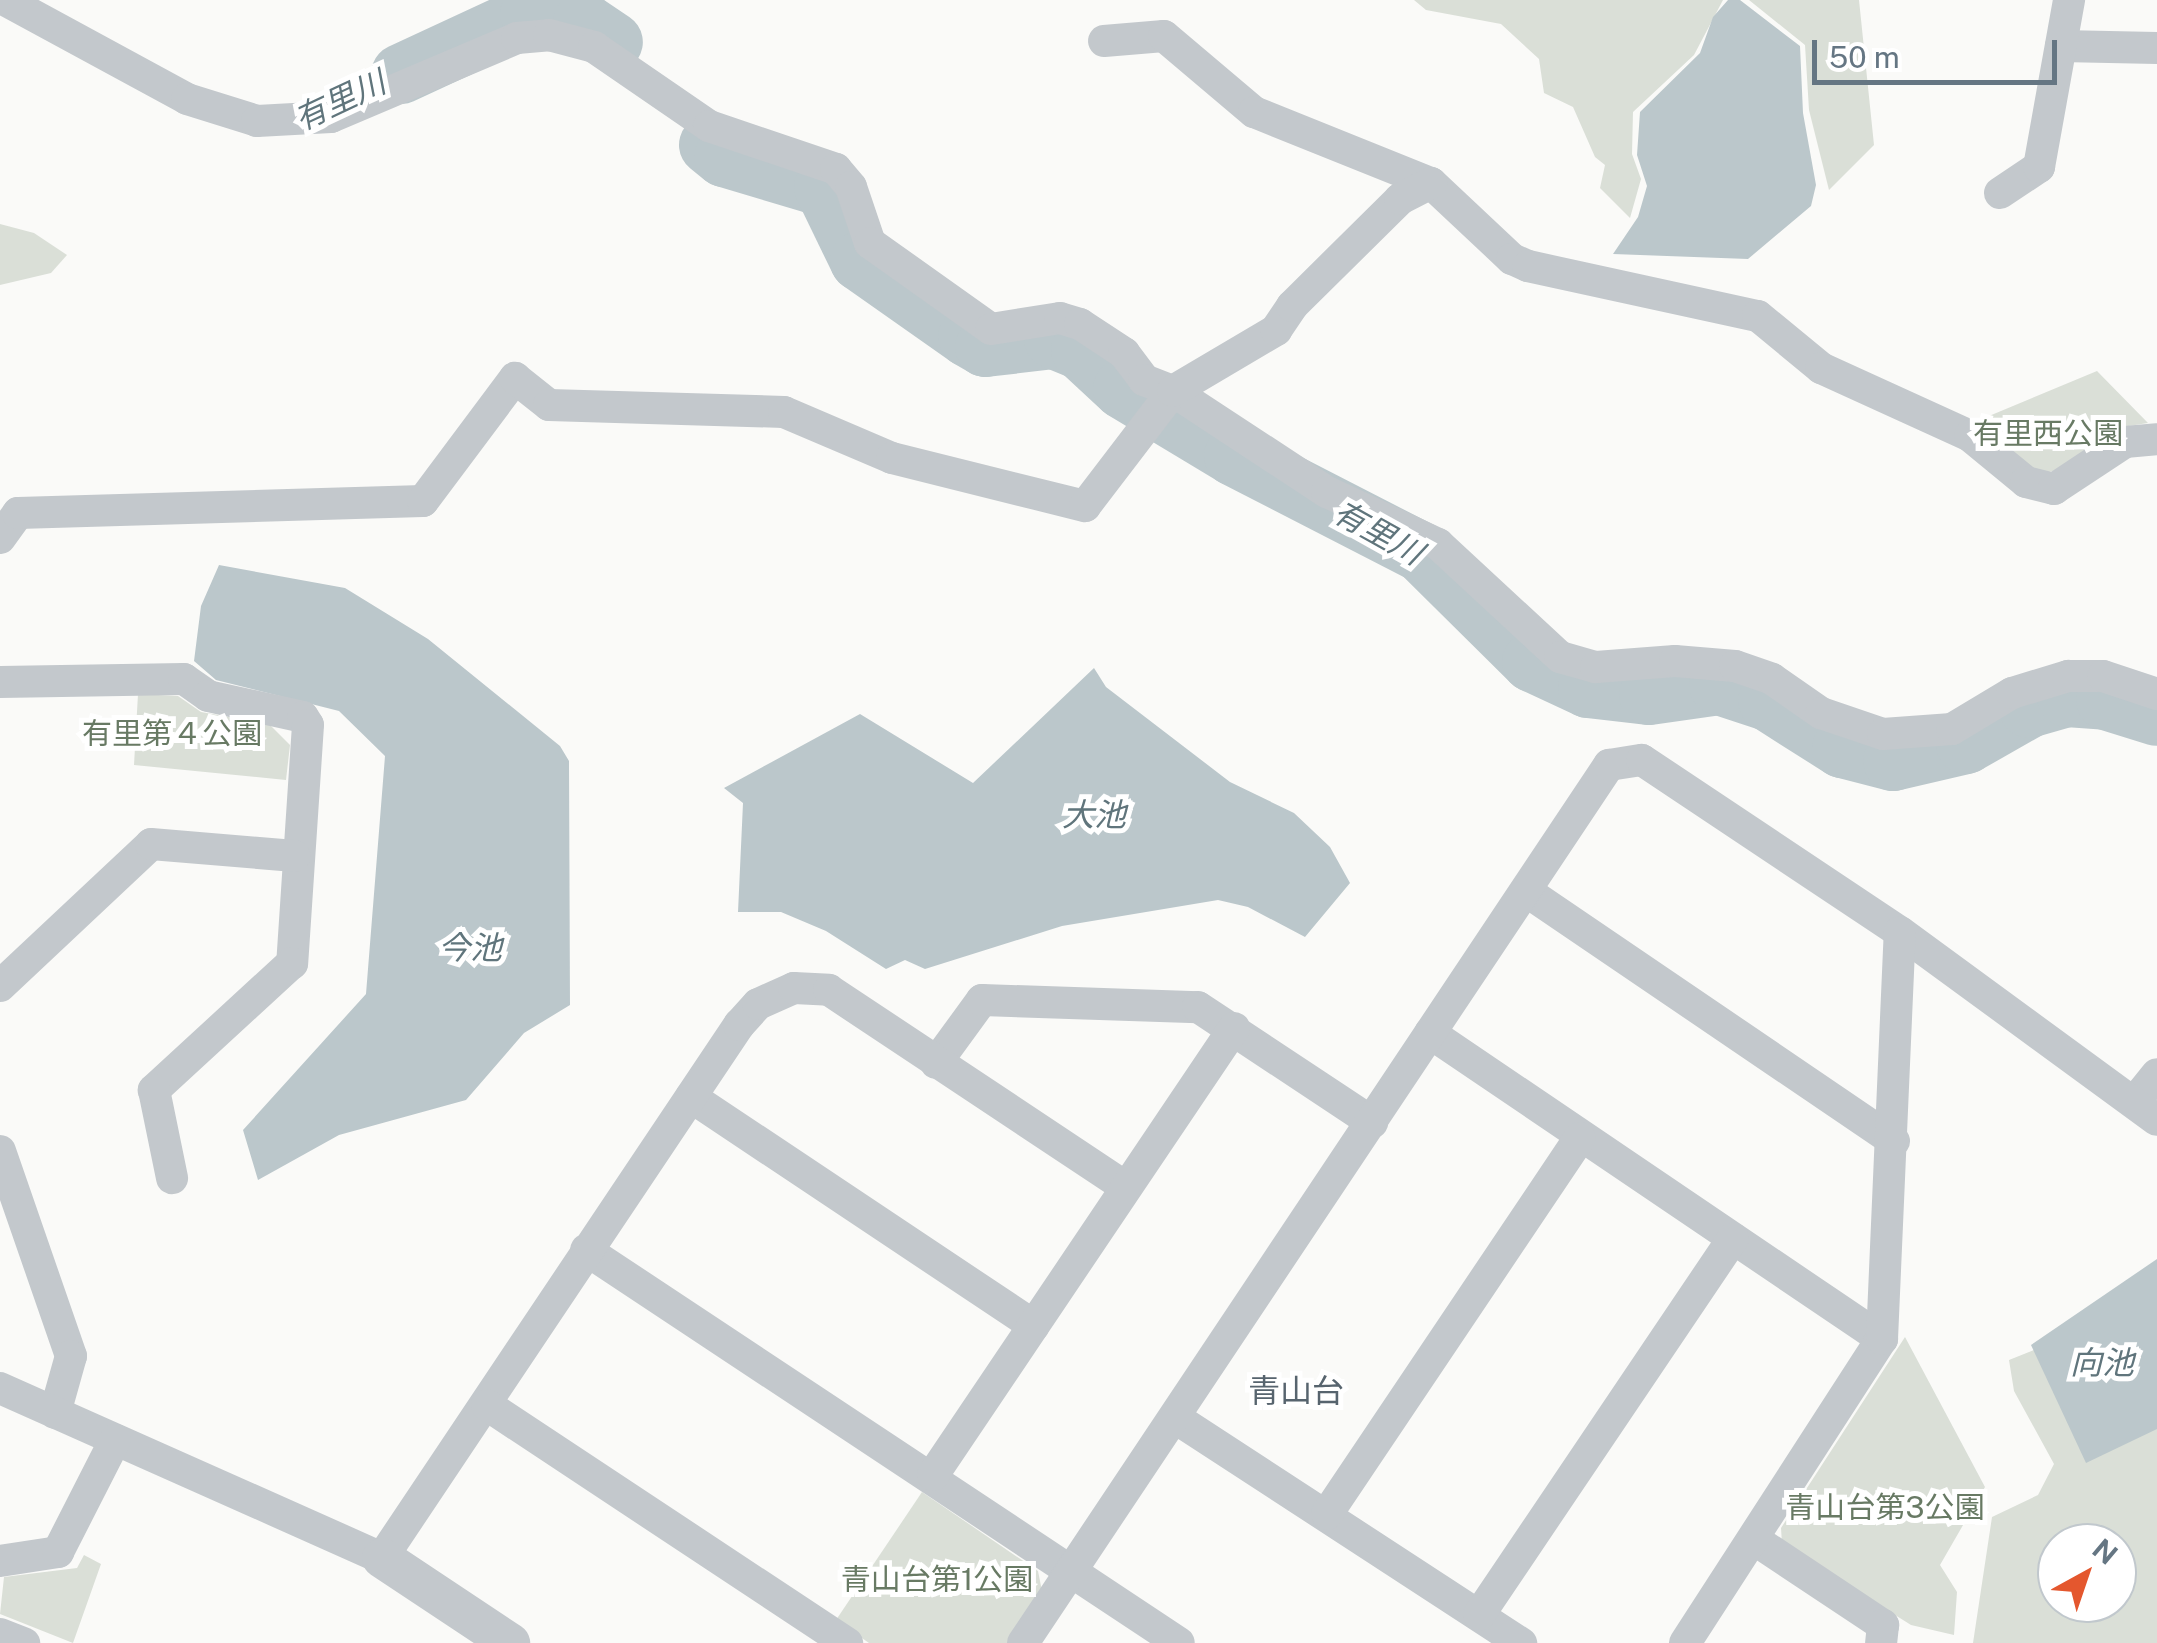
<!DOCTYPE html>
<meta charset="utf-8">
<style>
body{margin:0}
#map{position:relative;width:2157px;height:1643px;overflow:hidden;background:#fafaf8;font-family:"Public Sans","Noto Sans JP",sans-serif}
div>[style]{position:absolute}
.green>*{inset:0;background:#dadfd7}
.water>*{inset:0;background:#bbc7cb}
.stream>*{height:10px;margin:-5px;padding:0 5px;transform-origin:5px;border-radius:5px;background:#bbc7cb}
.river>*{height:60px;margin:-30px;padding:0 30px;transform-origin:30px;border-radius:30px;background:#bbc7cb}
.minor>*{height:32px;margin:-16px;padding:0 16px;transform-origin:16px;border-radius:16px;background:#c3c8cc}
.tertiary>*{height:40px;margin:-20px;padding:0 20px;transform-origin:20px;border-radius:20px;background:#c3c8cc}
span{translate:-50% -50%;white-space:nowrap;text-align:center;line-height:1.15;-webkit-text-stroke:10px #fff;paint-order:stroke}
.park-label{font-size:30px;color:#687a64}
.water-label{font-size:32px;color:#60757c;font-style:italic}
.neighbourhood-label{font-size:32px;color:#57646e}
.north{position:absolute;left:2037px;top:1523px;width:100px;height:100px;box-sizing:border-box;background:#fff;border:2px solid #c1c8cd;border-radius:50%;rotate:40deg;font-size:28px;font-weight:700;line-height:40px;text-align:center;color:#657683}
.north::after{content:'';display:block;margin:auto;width:35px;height:45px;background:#e4572e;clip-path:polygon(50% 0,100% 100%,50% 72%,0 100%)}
.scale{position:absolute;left:1812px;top:40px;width:245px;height:45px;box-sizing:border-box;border:5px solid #657683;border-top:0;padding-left:12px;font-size:30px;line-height:35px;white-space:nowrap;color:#657683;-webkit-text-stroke:8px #fff;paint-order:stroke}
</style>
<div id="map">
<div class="green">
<div style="clip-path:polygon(1414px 0,1723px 0,1694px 55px,1633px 112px,1632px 154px,1641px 179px,1630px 218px,1600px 188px,1605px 165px,1595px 157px,1573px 107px,1544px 93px,1539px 59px,1501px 24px,1426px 10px)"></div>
<div style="clip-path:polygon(1749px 0,1859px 0,1874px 145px,1829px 190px,1809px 110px,1805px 45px)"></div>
<div style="clip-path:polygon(0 224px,34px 233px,67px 255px,51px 273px,0 285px)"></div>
<div style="clip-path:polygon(2097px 371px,2148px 423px,2122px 427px,2066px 468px,2049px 472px,2032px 470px,1996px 441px,2004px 429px,1989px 416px)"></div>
<div style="clip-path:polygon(138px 694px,178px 696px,201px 712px,269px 724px,290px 745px,286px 780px,134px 765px)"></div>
<div style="clip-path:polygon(1905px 1337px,1985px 1487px,1940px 1565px,1957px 1592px,1954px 1635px,1911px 1625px,1782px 1544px,1781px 1528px)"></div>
<div style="clip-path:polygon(evenodd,2034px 1350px,2157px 1388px,2157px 1643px,1973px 1643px,1992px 1517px,2038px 1495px,2054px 1464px,2014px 1391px,2009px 1360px,2034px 1350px,2057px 1543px,2117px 1543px,2117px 1603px,2057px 1603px,2057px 1543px)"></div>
<div style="clip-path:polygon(922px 1492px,1038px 1571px,1042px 1591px,1007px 1643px,869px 1643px,836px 1620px)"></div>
<div style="clip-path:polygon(84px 1555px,101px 1564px,73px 1643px,0 1614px,4px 1577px,77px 1568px)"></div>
</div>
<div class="water">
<div style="clip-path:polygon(1728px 0,1740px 0,1800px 46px,1803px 113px,1816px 185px,1811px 206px,1748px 259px,1613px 254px,1638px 217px,1647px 186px,1637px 155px,1640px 112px,1700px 53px,1713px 17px)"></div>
<div style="clip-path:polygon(219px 565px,345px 588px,428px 639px,560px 746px,569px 761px,570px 1005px,524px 1033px,466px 1100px,339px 1135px,258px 1180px,243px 1130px,366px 994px,385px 756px,339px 711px,216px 680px,194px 661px,201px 606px)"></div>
<div style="clip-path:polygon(1094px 668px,1106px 687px,1230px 782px,1294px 813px,1330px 847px,1350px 883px,1305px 937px,1248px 907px,1218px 900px,1062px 926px,925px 969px,905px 960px,886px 969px,826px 931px,781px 912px,738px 912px,743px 803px,724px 788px,860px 714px,973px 783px)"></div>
<div style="clip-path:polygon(2157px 1259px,2157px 1429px,2086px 1463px,2031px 1345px)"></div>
</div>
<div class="stream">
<div style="left:564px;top:0;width:29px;rotate:49deg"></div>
</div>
<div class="river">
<div style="left:401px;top:74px;width:142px;rotate:-24.9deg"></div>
<div style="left:530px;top:14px;width:54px;rotate:8.6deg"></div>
<div style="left:583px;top:22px;width:36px;rotate:34deg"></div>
<div style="left:709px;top:145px;width:19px;rotate:39deg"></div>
<div style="left:724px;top:157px;width:104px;rotate:16.7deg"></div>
<div style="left:824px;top:187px;width:82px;rotate:64.1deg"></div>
<div style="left:860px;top:261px;width:132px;rotate:35.1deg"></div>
<div style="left:968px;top:337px;width:20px;rotate:30deg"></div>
<div style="left:985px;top:347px;width:69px;rotate:-6.6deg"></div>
<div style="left:1054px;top:339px;width:29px;rotate:22deg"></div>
<div style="left:1081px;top:350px;width:57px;rotate:42.9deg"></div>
<div style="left:1123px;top:389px;width:130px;rotate:31.1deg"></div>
<div style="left:1234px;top:456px;width:210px;rotate:27.2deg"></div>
<div style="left:1421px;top:552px;width:156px;rotate:44.7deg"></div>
<div style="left:1532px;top:662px;width:62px;rotate:24.9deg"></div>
<div style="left:1588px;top:688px;width:61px;rotate:6.5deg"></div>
<div style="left:1649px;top:695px;width:71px;rotate:-8.1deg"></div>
<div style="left:1719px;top:685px;width:52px;rotate:18.1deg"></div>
<div style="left:1768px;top:701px;width:88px;rotate:32.4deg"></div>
<div style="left:1842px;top:748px;width:53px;rotate:14.3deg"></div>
<div style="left:1893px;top:761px;width:75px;rotate:-13.1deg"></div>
<div style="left:1966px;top:744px;width:73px;rotate:-29.7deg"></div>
<div style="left:2029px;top:708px;width:40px;rotate:-16deg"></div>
<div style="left:2067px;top:697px;width:39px;rotate:4deg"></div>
<div style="left:2106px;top:700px;width:53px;rotate:17.4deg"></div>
</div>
<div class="minor">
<div style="left:5px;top:0;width:207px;rotate:28.5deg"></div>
<div style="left:187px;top:99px;width:73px;rotate:17.4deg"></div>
<div style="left:257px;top:121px;width:74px;rotate:-3.1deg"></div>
<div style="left:331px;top:117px;width:202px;rotate:-23deg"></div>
<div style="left:517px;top:38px;width:32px;rotate:-5deg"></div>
<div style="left:549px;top:35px;width:47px;rotate:14.9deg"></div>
<div style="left:594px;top:47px;width:140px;rotate:34.5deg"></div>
<div style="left:709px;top:126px;width:134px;rotate:18.7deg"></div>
<div style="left:836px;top:169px;width:23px;rotate:50deg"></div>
<div style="left:851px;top:187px;width:59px;rotate:71.3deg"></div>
<div style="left:870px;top:243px;width:148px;rotate:35.4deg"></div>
<div style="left:991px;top:329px;width:70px;rotate:-9.1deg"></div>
<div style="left:1060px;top:318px;width:21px;rotate:17deg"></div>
<div style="left:1080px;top:324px;width:53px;rotate:33.4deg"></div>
<div style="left:1124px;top:353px;width:34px;rotate:53deg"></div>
<div style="left:1144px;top:380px;width:31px;rotate:21deg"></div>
<div style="left:1173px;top:391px;width:184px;rotate:33.3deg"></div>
<div style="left:1327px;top:492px;width:123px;rotate:25.1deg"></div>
<div style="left:1438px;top:544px;width:166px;rotate:42.8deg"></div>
<div style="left:1560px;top:657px;width:37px;rotate:16deg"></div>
<div style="left:1596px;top:667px;width:79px;rotate:-4.3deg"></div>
<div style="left:1675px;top:661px;width:60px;rotate:4.8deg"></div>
<div style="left:1735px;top:666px;width:39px;rotate:19deg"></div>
<div style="left:1772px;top:679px;width:60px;rotate:34.8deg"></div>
<div style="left:1821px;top:713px;width:65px;rotate:18.7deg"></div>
<div style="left:1883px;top:734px;width:69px;rotate:-4.1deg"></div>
<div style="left:1952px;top:729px;width:70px;rotate:-31deg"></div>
<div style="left:2012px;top:693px;width:59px;rotate:-16.9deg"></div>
<div style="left:2068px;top:676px;width:35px"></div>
<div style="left:2103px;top:676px;width:57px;rotate:18.4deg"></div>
<div style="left:1104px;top:41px;width:60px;rotate:-4.8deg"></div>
<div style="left:1164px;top:36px;width:118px;rotate:40.2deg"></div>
<div style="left:1254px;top:112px;width:191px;rotate:21.9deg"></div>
<div style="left:1431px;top:183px;width:111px;rotate:43.2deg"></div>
<div style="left:1512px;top:259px;width:17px;rotate:24deg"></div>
<div style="left:1528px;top:266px;width:235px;rotate:12.3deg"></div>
<div style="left:1758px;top:316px;width:82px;rotate:39.5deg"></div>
<div style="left:1821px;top:368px;width:164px;rotate:24.5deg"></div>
<div style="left:1970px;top:436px;width:72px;rotate:39.4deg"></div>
<div style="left:2026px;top:482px;width:29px;rotate:14deg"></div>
<div style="left:2054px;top:489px;width:85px;rotate:-33.5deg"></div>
<div style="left:2125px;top:442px;width:32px;rotate:-5deg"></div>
<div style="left:2061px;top:46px;width:96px;rotate:1.2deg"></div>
<div style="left:2000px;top:193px;width:47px;rotate:-33.7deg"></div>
<div style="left:2039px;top:167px;width:170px;rotate:-79.8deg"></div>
<div style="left:0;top:538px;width:31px;rotate:-54deg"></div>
<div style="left:18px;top:513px;width:405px;rotate:-1.7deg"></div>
<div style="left:423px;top:501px;width:154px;rotate:-53.2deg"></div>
<div style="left:515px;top:378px;width:43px;rotate:38.5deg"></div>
<div style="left:549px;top:405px;width:235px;rotate:1.7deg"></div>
<div style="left:784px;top:412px;width:117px;rotate:23.1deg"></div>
<div style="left:892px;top:458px;width:199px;rotate:14deg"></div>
<div style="left:1085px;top:506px;width:145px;rotate:-52.6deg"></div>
<div style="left:1173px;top:391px;width:120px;rotate:-30.6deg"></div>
<div style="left:1276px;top:330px;width:29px;rotate:-56deg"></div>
<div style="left:1292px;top:306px;width:152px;rotate:-44.7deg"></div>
<div style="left:1400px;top:199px;width:35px;rotate:-27deg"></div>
<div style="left:0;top:682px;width:184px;rotate:-0.9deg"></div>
<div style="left:184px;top:679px;width:29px;rotate:35deg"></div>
<div style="left:208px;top:696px;width:97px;rotate:12.5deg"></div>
<div style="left:303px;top:717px;width:9px;rotate:58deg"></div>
<div style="left:308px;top:725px;width:239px;rotate:93.8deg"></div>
<div style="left:292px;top:963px;width:188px;rotate:137.4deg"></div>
<div style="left:154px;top:1090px;width:90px;rotate:78.4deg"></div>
<div style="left:1526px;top:891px;width:445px;rotate:34.2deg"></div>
<div style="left:0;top:986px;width:207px;rotate:-43.2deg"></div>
<div style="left:151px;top:844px;width:144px;rotate:4.8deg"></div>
<div style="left:1430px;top:1033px;width:546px;rotate:34.1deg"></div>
<div style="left:936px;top:1063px;width:78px;rotate:-53.9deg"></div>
<div style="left:982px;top:1000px;width:216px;rotate:1.9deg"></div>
<div style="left:1198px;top:1007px;width:209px;rotate:33.5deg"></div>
<div style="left:691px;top:1097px;width:412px;rotate:33.7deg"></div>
<div style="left:2136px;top:1100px;width:33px;rotate:-51deg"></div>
<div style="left:0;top:1151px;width:217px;rotate:70.9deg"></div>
<div style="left:71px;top:1356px;width:59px;rotate:105.7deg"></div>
<div style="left:586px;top:1250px;width:711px;rotate:33.53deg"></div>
<div style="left:0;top:1388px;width:418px;rotate:24deg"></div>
<div style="left:382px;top:1558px;width:642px;rotate:-56.19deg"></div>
<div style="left:739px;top:1025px;width:28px;rotate:-48deg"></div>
<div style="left:758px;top:1004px;width:39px;rotate:-24deg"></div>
<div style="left:794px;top:988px;width:35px;rotate:3deg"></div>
<div style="left:829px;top:990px;width:356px;rotate:33.6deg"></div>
<div style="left:487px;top:1405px;width:432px;rotate:33.5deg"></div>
<div style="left:1177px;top:1419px;width:411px;rotate:33.1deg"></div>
<div style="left:933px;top:1475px;width:539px;rotate:-56.04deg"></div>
<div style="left:1327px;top:1514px;width:453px;rotate:-56.1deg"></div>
<div style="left:1755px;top:1540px;width:154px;rotate:33.6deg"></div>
<div style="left:1883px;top:1625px;width:18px;rotate:96deg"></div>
<div style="left:0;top:1561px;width:59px;rotate:-8.8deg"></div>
<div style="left:58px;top:1552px;width:126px;rotate:-63deg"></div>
<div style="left:1479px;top:1615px;width:454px;rotate:-56deg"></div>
<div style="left:0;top:1634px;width:26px;rotate:21deg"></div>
<div style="left:1023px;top:1643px;width:1056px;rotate:-56.28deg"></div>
<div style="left:1609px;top:765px;width:33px;rotate:-9deg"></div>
<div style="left:1642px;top:760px;width:310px;rotate:33.7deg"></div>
<div style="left:1900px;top:932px;width:318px;rotate:36.2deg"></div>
<div style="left:1685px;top:1643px;width:362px;rotate:-57.1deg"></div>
<div style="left:1882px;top:1339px;width:407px;rotate:-87.5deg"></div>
</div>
<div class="tertiary">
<div style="left:382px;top:1558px;width:154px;rotate:33.6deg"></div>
</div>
<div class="park-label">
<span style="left:2048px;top:433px">有里西公園</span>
<span style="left:172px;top:733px">有里第４公園</span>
<span style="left:1885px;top:1507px">青山台第3公園</span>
<span style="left:937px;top:1579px">青山台第1公園</span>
</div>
<div class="water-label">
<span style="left:340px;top:101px;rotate:-25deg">有里川</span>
<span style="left:1378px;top:533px;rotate:29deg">有里川</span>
<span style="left:1094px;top:815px">大池</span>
<span style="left:470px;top:948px">今池</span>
<span style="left:2102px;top:1363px">向池</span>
</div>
<div class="neighbourhood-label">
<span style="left:1296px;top:1391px">青山台</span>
</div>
<div class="north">N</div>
<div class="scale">50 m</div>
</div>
